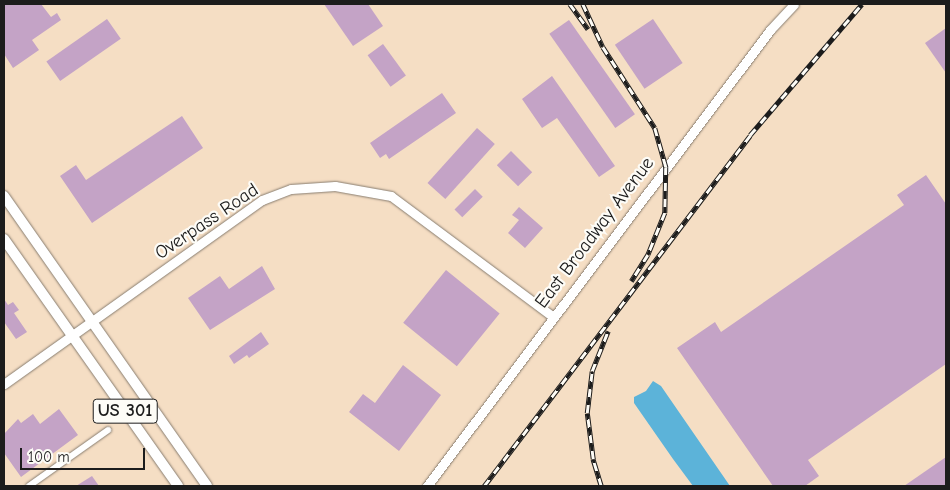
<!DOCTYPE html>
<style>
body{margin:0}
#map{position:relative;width:950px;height:490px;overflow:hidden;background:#f5dec4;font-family:"Comic Neue",sans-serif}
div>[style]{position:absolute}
.water>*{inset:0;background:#5cb3d9}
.building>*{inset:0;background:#c4a3c6;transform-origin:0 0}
.roads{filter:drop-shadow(0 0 1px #887d70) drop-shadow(0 0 1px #887d70)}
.street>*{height:6px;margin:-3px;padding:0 3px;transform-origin:3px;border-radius:3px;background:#fff}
.secondary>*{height:9px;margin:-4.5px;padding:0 4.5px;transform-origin:4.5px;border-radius:4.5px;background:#fff}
.primary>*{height:10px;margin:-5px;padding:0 5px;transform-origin:5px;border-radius:5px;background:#fff}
.rail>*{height:4.5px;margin-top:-2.25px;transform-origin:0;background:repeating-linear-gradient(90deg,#fdfcf7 0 8px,#1c1c1c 0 16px);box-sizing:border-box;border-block:1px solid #1c1c1c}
span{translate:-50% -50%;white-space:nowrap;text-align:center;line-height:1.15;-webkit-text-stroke:4.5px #fdfcf7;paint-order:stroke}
.shield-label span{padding:1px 4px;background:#fdfcf7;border:1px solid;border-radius:4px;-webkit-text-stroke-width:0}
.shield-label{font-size:18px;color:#1c1c1c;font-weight:700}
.street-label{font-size:19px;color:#1c1c1c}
.frame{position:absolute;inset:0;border:5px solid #1c1c1c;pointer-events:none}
.scale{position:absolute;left:20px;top:448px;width:125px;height:22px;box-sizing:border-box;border:2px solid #1c1c1c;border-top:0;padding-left:6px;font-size:15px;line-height:18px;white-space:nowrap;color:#1c1c1c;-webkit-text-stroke:4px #fdfcf7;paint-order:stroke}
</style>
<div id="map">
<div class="water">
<div style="clip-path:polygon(653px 381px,661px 386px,730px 486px,693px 486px,673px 459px,634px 403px,634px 397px,646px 391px)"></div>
</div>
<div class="building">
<div style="clip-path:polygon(4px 4px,41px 4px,51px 17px,57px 13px,61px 20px,32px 40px,39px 50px,13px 68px,4px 54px)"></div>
<div style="clip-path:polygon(324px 4px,368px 4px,383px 26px,353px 46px)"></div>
<div style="left:107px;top:19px;width:24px;height:74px;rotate:55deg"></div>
<div style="left:653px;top:19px;width:53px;height:46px;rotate:56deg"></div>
<div style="left:569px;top:20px;width:115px;height:24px;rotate:55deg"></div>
<div style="clip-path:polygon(946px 28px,946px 73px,925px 43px)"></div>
<div style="left:383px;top:44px;width:39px;height:19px;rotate:54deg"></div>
<div style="clip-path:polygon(552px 76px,615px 166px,599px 177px,557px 118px,542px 128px,522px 99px)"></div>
<div style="clip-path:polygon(442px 93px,456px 113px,389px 159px,386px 154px,380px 158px,370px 143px)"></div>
<div style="clip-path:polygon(182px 116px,203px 148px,92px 223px,60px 176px,76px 165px,86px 180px)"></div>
<div style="left:477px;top:128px;width:24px;height:74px;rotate:42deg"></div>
<div style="left:511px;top:151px;width:30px;height:20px;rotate:45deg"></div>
<div style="clip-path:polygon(926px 175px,946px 204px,946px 364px,808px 460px,819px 476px,805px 486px,773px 486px,677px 348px,715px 322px,721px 332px,904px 205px,897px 195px)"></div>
<div style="left:475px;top:189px;width:11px;height:29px;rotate:45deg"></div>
<div style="clip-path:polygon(519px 207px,543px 228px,525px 248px,508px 233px,519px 220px,512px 215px)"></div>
<div style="clip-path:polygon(262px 266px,275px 289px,210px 330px,188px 298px,220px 276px,229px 289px)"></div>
<div style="left:446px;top:270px;width:69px;height:68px;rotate:39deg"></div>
<div style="clip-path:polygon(4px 299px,8px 305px,13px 302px,19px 310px,14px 313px,27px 332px,16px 339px,4px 322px)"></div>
<div style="clip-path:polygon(261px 332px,269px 344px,249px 358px,247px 355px,234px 364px,229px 356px)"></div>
<div style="clip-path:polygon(403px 365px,441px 395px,399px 451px,349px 412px,363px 394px,375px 403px)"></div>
<div style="clip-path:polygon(59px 409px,78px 435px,21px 477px,4px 453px,4px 434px,18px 419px,21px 423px,33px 414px,40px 424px)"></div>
<div style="clip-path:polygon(946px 457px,946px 486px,904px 486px)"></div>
<div style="clip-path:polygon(92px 476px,99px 486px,76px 486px)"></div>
</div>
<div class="roads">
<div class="street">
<div style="left:29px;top:486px;width:97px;rotate:-35.3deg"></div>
</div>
<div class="secondary">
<div style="left:4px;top:384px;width:317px;rotate:-35.5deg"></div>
<div style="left:262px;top:200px;width:31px;rotate:-21deg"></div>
<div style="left:291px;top:189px;width:44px;rotate:-3.9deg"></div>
<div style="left:335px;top:186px;width:57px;rotate:10.1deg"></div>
<div style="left:391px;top:196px;width:201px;rotate:36.7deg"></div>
<div style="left:427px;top:486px;width:571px;rotate:-53.05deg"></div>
<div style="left:770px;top:30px;width:35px;rotate:-47deg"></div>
</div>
<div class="primary">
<div style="left:4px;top:196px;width:354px;rotate:55deg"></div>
<div style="left:4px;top:239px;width:302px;rotate:54.8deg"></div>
</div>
</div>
<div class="rail">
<div style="left:570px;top:4px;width:31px;rotate:54deg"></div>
<div style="left:583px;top:4px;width:47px;rotate:65.1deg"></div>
<div style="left:603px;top:47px;width:96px;rotate:57.3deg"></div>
<div style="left:655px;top:128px;width:41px;rotate:74.2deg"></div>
<div style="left:666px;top:167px;width:46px;rotate:91.2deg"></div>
<div style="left:665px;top:213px;width:45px;rotate:112deg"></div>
<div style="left:648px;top:255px;width:31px;rotate:122deg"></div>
<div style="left:484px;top:486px;width:440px;rotate:-52.8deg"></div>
<div style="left:750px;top:135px;width:172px;rotate:-49.5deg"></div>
<div style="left:601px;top:486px;width:28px;rotate:-107deg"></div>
<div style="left:593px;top:459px;width:46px;rotate:-97.4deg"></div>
<div style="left:587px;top:413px;width:42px;rotate:-83.2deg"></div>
<div style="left:592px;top:371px;width:43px;rotate:-68.2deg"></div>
</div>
<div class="shield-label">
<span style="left:125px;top:411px">US 301</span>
</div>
<div class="street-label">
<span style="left:207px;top:222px;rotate:-34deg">Overpass Road</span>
<span style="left:595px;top:233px;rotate:-53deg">East Broadway Avenue</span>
</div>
<div class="frame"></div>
<div class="scale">100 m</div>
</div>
